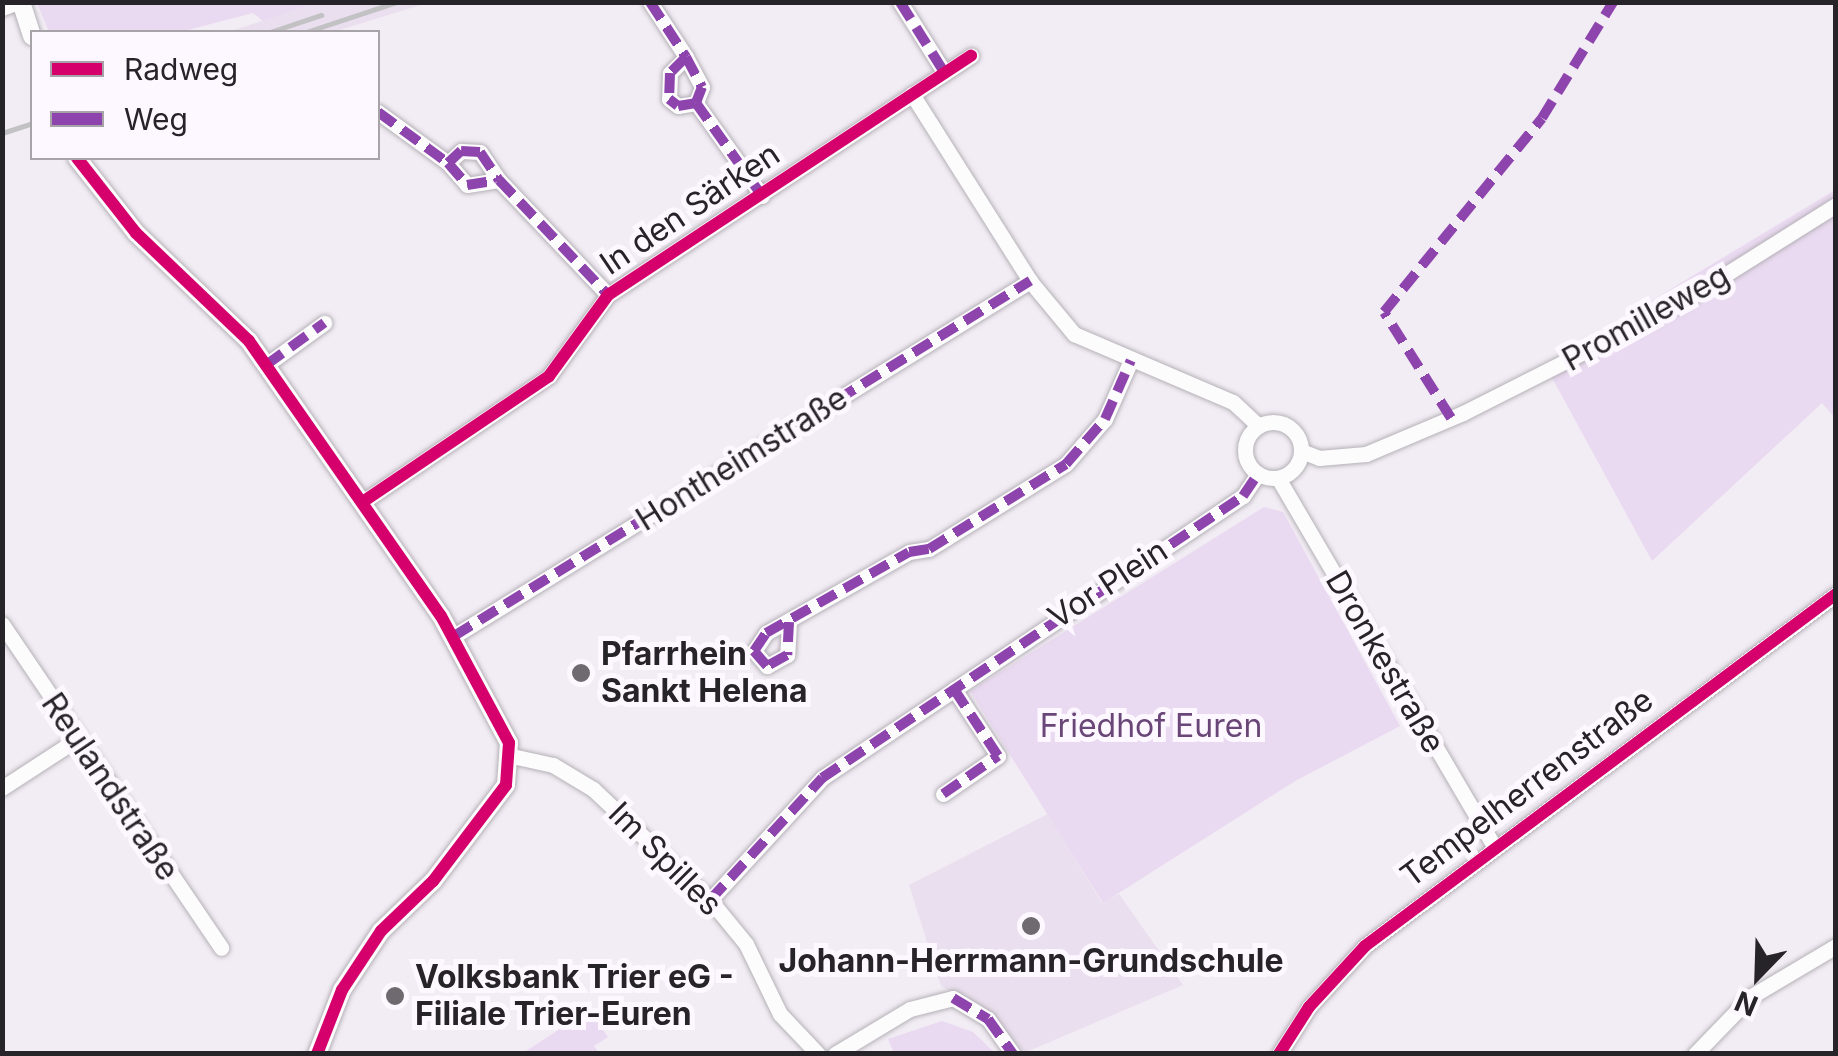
<!DOCTYPE html>
<meta charset="utf-8">
<style>
body{margin:0}
#map{position:relative;width:1838px;height:1056px;overflow:hidden;background:#f2ecf4;font-family:Inter,sans-serif}
div>[style]{position:absolute}
.built>*{inset:0;background:#eadfee}
.green>*{inset:0;background:#eadaf1}
.roads{filter:drop-shadow(0 0 2px #b5b1b7) drop-shadow(0 0 2px #b5b1b7)}
.minor>*{height:15px;margin:-7.5px;padding:0 7.5px;transform-origin:7.5px;border-radius:7.5px;background:#fdfcfd}
.minor>.ring{margin:-7.5px;padding:0;box-sizing:content-box;background:none;border:15px solid #fdfcfd;border-radius:50%}
.tertiary>*{height:18px;margin:-9px;padding:0 9px;transform-origin:9px;border-radius:9px;background:#fdfcfd}
.rail>*{height:5px;margin:-2.5px;padding:0 2.5px;transform-origin:2.5px;border-radius:2.5px;background:#c2c1c3}
.quiet>*{height:10px;margin-top:-5px;transform-origin:0;background:repeating-linear-gradient(90deg,#8e44ad 0 20px,transparent 0 30px)}
.cycleway>*{height:12px;margin:-6px;padding:0 6px;transform-origin:6px;border-radius:6px;background:#d6006c}
.dots>*{width:28px;height:28px;translate:-50% -50%;box-sizing:border-box;border:5px solid #fdf8ff;border-radius:50%}
span{translate:-50% -50%;white-space:nowrap;text-align:center;line-height:1.15;-webkit-text-stroke:10px #fdf8ff;paint-order:stroke}
.street-label{font-size:32px;color:#272429}
.poi-label{font-size:32px;color:#272429;font-weight:700}
.left{translate:0 -50%;text-align:left}
.park-label{font-size:32px;color:#694677}
.frame{position:absolute;inset:0;border:5px solid #272429;pointer-events:none}
.legend{position:absolute;left:30px;top:30px;width:350px;height:130px;box-sizing:border-box;background:#fdf8ff;border:2px solid #a7a3a9;margin:0;padding:12px 18px;list-style:none;font-size:30px;color:#272429}
.legend li{display:flex;align-items:center;gap:20px;height:50px}
.legend b{width:50px;border:2px solid #a7a3a9}
.north{position:absolute;left:1708px;top:926px;width:100px;height:100px;-webkit-text-stroke:8px #fdf8ff;paint-order:stroke;rotate:203deg;font-size:28px;font-weight:700;line-height:40px;text-align:center;color:#272429}
.north::after{content:'';display:block;margin:auto;width:35px;height:45px;background:#272429;clip-path:polygon(50% 0,100% 100%,50% 72%,0 100%)}
</style>
<div id="map">
<div class="built">
<div style="clip-path:polygon(316px 3px,427px 3px,333px 32px,228px 32px)"></div>
<div style="clip-path:polygon(1048px 814px,1102px 903px,1119px 894px,1183px 985px,1024px 1053px,994px 1014px,941px 986px,909px 885px)"></div>
</div>
<div class="green">
<div style="clip-path:polygon(37px 3px,37px 2px,316px 3px,263px 21px,253px 13px,180px 32px,49px 32px)"></div>
<div style="clip-path:polygon(1835px 190px,1835px 418px,1822px 403px,1652px 561px,1545px 365px)"></div>
<div style="clip-path:polygon(1264px 507px,1283px 512px,1400px 726px,1297px 780px,1103px 903px,970px 691px)"></div>
<div style="clip-path:polygon(589px 1010px,608px 1037px,594px 1046px,599px 1053px,523px 1053px)"></div>
<div style="clip-path:polygon(942px 1021px,973px 1032px,993px 1051px,894px 1053px,888px 1039px)"></div>
</div>
<div class="roads">
<div class="minor">
<div style="left:650px;top:2px;width:66px;rotate:56.8deg"></div>
<div style="left:686px;top:57px;width:23px;rotate:135deg"></div>
<div style="left:670px;top:73px;width:26px;rotate:92deg"></div>
<div style="left:669px;top:99px;width:11px;rotate:38deg"></div>
<div style="left:678px;top:106px;width:18px;rotate:-9deg"></div>
<div style="left:696px;top:103px;width:114px;rotate:54.6deg"></div>
<div style="left:900px;top:2px;width:83px;rotate:57.8deg"></div>
<div style="left:2px;top:8px;width:17px;rotate:-21deg"></div>
<div style="left:686px;top:57px;width:34px;rotate:62deg"></div>
<div style="left:702px;top:87px;width:17px;rotate:111deg"></div>
<div style="left:912px;top:94px;width:221px;rotate:57.7deg"></div>
<div style="left:1030px;top:281px;width:69px;rotate:50.3deg"></div>
<div style="left:1074px;top:334px;width:173px;rotate:23.2deg"></div>
<div style="left:1233px;top:402px;width:35px;rotate:43deg"></div>
<div style="left:378px;top:112px;width:87px;rotate:36.1deg"></div>
<div style="left:448px;top:163px;width:29px;rotate:49deg"></div>
<div style="left:467px;top:185px;width:32px;rotate:-9deg"></div>
<div style="left:499px;top:180px;width:158px;rotate:46.5deg"></div>
<div style="left:448px;top:163px;width:18px;rotate:-43deg"></div>
<div style="left:461px;top:151px;width:19px;rotate:3deg"></div>
<div style="left:480px;top:152px;width:34px;rotate:56deg"></div>
<div style="left:266px;top:365px;width:72px;rotate:-35.9deg"></div>
<div class="ring" style="left:1245px;top:422px;width:41px;height:41px"></div>
<div style="left:1301px;top:451px;width:19px;rotate:21deg"></div>
<div style="left:1319px;top:458px;width:47px;rotate:-4.9deg"></div>
<div style="left:1366px;top:454px;width:105px;rotate:-22.9deg"></div>
<div style="left:1463px;top:413px;width:240px;rotate:-26.8deg"></div>
<div style="left:1677px;top:305px;width:188px;rotate:-32.2deg"></div>
<div style="left:1278px;top:478px;width:425px;rotate:59.6deg"></div>
<div style="left:364px;top:501px;width:223px;rotate:-34deg"></div>
<div style="left:549px;top:376px;width:100px;rotate:-53.9deg"></div>
<div style="left:608px;top:295px;width:435px;rotate:-33.4deg"></div>
<div style="left:789px;top:622px;width:33px;rotate:93deg"></div>
<div style="left:787px;top:655px;width:23px;rotate:151deg"></div>
<div style="left:767px;top:666px;width:20px;rotate:-131deg"></div>
<div style="left:754px;top:651px;width:22px;rotate:-56deg"></div>
<div style="left:766px;top:633px;width:164px;rotate:-29.5deg"></div>
<div style="left:909px;top:552px;width:20px;rotate:-9deg"></div>
<div style="left:929px;top:549px;width:161px;rotate:-31.8deg"></div>
<div style="left:1066px;top:464px;width:60px;rotate:-49.1deg"></div>
<div style="left:1105px;top:419px;width:64px;rotate:-66.2deg"></div>
<div style="left:2px;top:624px;width:391px;rotate:55.9deg"></div>
<div style="left:454px;top:636px;width:677px;rotate:-31.65deg"></div>
<div style="left:512px;top:756px;width:42px;rotate:12.4deg"></div>
<div style="left:553px;top:765px;width:47px;rotate:31deg"></div>
<div style="left:593px;top:789px;width:161px;rotate:43.5deg"></div>
<div style="left:710px;top:900px;width:57px;rotate:50.7deg"></div>
<div style="left:746px;top:944px;width:78px;rotate:64.1deg"></div>
<div style="left:780px;top:1014px;width:55px;rotate:46.5deg"></div>
<div style="left:2px;top:788px;width:88px;rotate:-33deg"></div>
<div style="left:943px;top:794px;width:67px;rotate:-34.6deg"></div>
<div style="left:998px;top:756px;width:80px;rotate:-123.3deg"></div>
<div style="left:710px;top:900px;width:166px;rotate:-47.4deg"></div>
<div style="left:822px;top:778px;width:507px;rotate:-33.82deg"></div>
<div style="left:1243px;top:496px;width:27px;rotate:-56deg"></div>
<div style="left:835px;top:1054px;width:87px;rotate:-31deg"></div>
<div style="left:910px;top:1009px;width:44px;rotate:-14.3deg"></div>
<div style="left:953px;top:998px;width:41px;rotate:31deg"></div>
<div style="left:988px;top:1019px;width:43px;rotate:54.5deg"></div>
<div style="left:1279px;top:1054px;width:56px;rotate:-57.4deg"></div>
<div style="left:1309px;top:1007px;width:83px;rotate:-47.4deg"></div>
<div style="left:1365px;top:946px;width:588px;rotate:-36.77deg"></div>
<div style="left:1695px;top:1054px;width:79px;rotate:-46deg"></div>
<div style="left:1750px;top:997px;width:100px;rotate:-30.7deg"></div>
</div>
<div class="tertiary">
<div style="left:21px;top:2px;width:36px;rotate:72deg"></div>
<div style="left:77px;top:158px;width:95px;rotate:51.8deg"></div>
<div style="left:136px;top:233px;width:156px;rotate:43.7deg"></div>
<div style="left:249px;top:341px;width:335px;rotate:55.1deg"></div>
<div style="left:441px;top:616px;width:144px;rotate:61.8deg"></div>
<div style="left:509px;top:743px;width:42px;rotate:94.1deg"></div>
<div style="left:506px;top:785px;width:121px;rotate:127.2deg"></div>
<div style="left:433px;top:881px;width:72px;rotate:136.1deg"></div>
<div style="left:381px;top:931px;width:71px;rotate:123.5deg"></div>
<div style="left:342px;top:990px;width:69px;rotate:111.3deg"></div>
</div>
</div>
<div class="rail">
<div style="left:270px;top:32px;width:54px;rotate:-18.4deg"></div>
<div style="left:306px;top:32px;width:95px;rotate:-18.4deg"></div>
<div style="left:2px;top:133px;width:32px;rotate:-18deg"></div>
</div>
<div class="quiet">
<div style="left:650px;top:2px;width:66px;rotate:56.8deg"></div>
<div style="left:686px;top:57px;width:23px;rotate:135deg"></div>
<div style="left:670px;top:73px;width:26px;rotate:92deg"></div>
<div style="left:669px;top:99px;width:11px;rotate:38deg"></div>
<div style="left:678px;top:106px;width:18px;rotate:-9deg"></div>
<div style="left:696px;top:103px;width:114px;rotate:54.6deg"></div>
<div style="left:900px;top:2px;width:83px;rotate:57.8deg"></div>
<div style="left:686px;top:57px;width:34px;rotate:62deg"></div>
<div style="left:702px;top:87px;width:17px;rotate:111deg"></div>
<div style="left:378px;top:112px;width:87px;rotate:36.1deg"></div>
<div style="left:448px;top:163px;width:29px;rotate:49deg"></div>
<div style="left:467px;top:185px;width:32px;rotate:-9deg"></div>
<div style="left:499px;top:180px;width:158px;rotate:46.5deg"></div>
<div style="left:448px;top:163px;width:18px;rotate:-43deg"></div>
<div style="left:461px;top:151px;width:19px;rotate:3deg"></div>
<div style="left:480px;top:152px;width:34px;rotate:56deg"></div>
<div style="left:266px;top:365px;width:72px;rotate:-35.9deg"></div>
<div style="left:1451px;top:418px;width:125px;rotate:-122.3deg"></div>
<div style="left:1384px;top:312px;width:250px;rotate:-50.8deg"></div>
<div style="left:1542px;top:118px;width:136px;rotate:-58.5deg"></div>
<div style="left:789px;top:622px;width:33px;rotate:93deg"></div>
<div style="left:787px;top:655px;width:23px;rotate:151deg"></div>
<div style="left:767px;top:666px;width:20px;rotate:-131deg"></div>
<div style="left:754px;top:651px;width:22px;rotate:-56deg"></div>
<div style="left:766px;top:633px;width:164px;rotate:-29.5deg"></div>
<div style="left:909px;top:552px;width:20px;rotate:-9deg"></div>
<div style="left:929px;top:549px;width:161px;rotate:-31.8deg"></div>
<div style="left:1066px;top:464px;width:60px;rotate:-49.1deg"></div>
<div style="left:1105px;top:419px;width:64px;rotate:-66.2deg"></div>
<div style="left:454px;top:636px;width:677px;rotate:-31.65deg"></div>
<div style="left:943px;top:794px;width:67px;rotate:-34.6deg"></div>
<div style="left:998px;top:756px;width:80px;rotate:-123.3deg"></div>
<div style="left:710px;top:900px;width:166px;rotate:-47.4deg"></div>
<div style="left:822px;top:778px;width:507px;rotate:-33.82deg"></div>
<div style="left:1243px;top:496px;width:27px;rotate:-56deg"></div>
<div style="left:953px;top:998px;width:41px;rotate:31deg"></div>
<div style="left:988px;top:1019px;width:43px;rotate:54.5deg"></div>
</div>
<div class="cycleway">
<div style="left:77px;top:158px;width:95px;rotate:51.8deg"></div>
<div style="left:136px;top:233px;width:156px;rotate:43.7deg"></div>
<div style="left:249px;top:341px;width:335px;rotate:55.1deg"></div>
<div style="left:441px;top:616px;width:144px;rotate:61.8deg"></div>
<div style="left:509px;top:743px;width:42px;rotate:94.1deg"></div>
<div style="left:506px;top:785px;width:121px;rotate:127.2deg"></div>
<div style="left:433px;top:881px;width:72px;rotate:136.1deg"></div>
<div style="left:381px;top:931px;width:71px;rotate:123.5deg"></div>
<div style="left:342px;top:990px;width:69px;rotate:111.3deg"></div>
<div style="left:364px;top:501px;width:223px;rotate:-34deg"></div>
<div style="left:549px;top:376px;width:100px;rotate:-53.9deg"></div>
<div style="left:608px;top:295px;width:435px;rotate:-33.4deg"></div>
<div style="left:1279px;top:1054px;width:56px;rotate:-57.4deg"></div>
<div style="left:1309px;top:1007px;width:83px;rotate:-47.4deg"></div>
<div style="left:1365px;top:946px;width:588px;rotate:-36.77deg"></div>
</div>
<div class="dots">
<div style="left:581px;top:673px;background:#6e6a70"></div>
<div style="left:1031px;top:926px;background:#6e6a70"></div>
<div style="left:395px;top:996px;background:#6e6a70"></div>
</div>
<div class="street-label">
<span style="left:690px;top:209px;rotate:-34deg">In den Särken</span>
<span style="left:1646px;top:318px;rotate:-29deg">Promilleweg</span>
<span style="left:742px;top:459px;rotate:-32deg">Hontheimstraße</span>
<span style="left:1108px;top:584px;rotate:-33deg">Vor Plein</span>
<span style="left:1385px;top:662px;rotate:60deg">Dronkestraße</span>
<span style="left:110px;top:787px;rotate:56deg">Reulandstraße</span>
<span style="left:1527px;top:788px;rotate:-37deg">Tempelherrenstraße</span>
<span style="left:665px;top:859px;rotate:45deg">Im Spilles</span>
</div>
<div class="poi-label">
<span class="left" style="left:601px;top:673px">Pfarrhein<br>Sankt Helena</span>
<span style="left:1031px;top:961px">Johann-Herrmann-Grundschule</span>
<span class="left" style="left:415px;top:996px">Volksbank Trier eG -<br>Filiale Trier-Euren</span>
</div>
<div class="park-label">
<span style="left:1151px;top:726px">Friedhof Euren</span>
</div>
<div class="frame"></div>
<ul class="legend">
<li><b style="height:12px;background:#d6006c"></b>Radweg</li>
<li><b style="height:12px;background:#8e44ad"></b>Weg</li>
</ul>
<div class="north">N</div>
</div>
